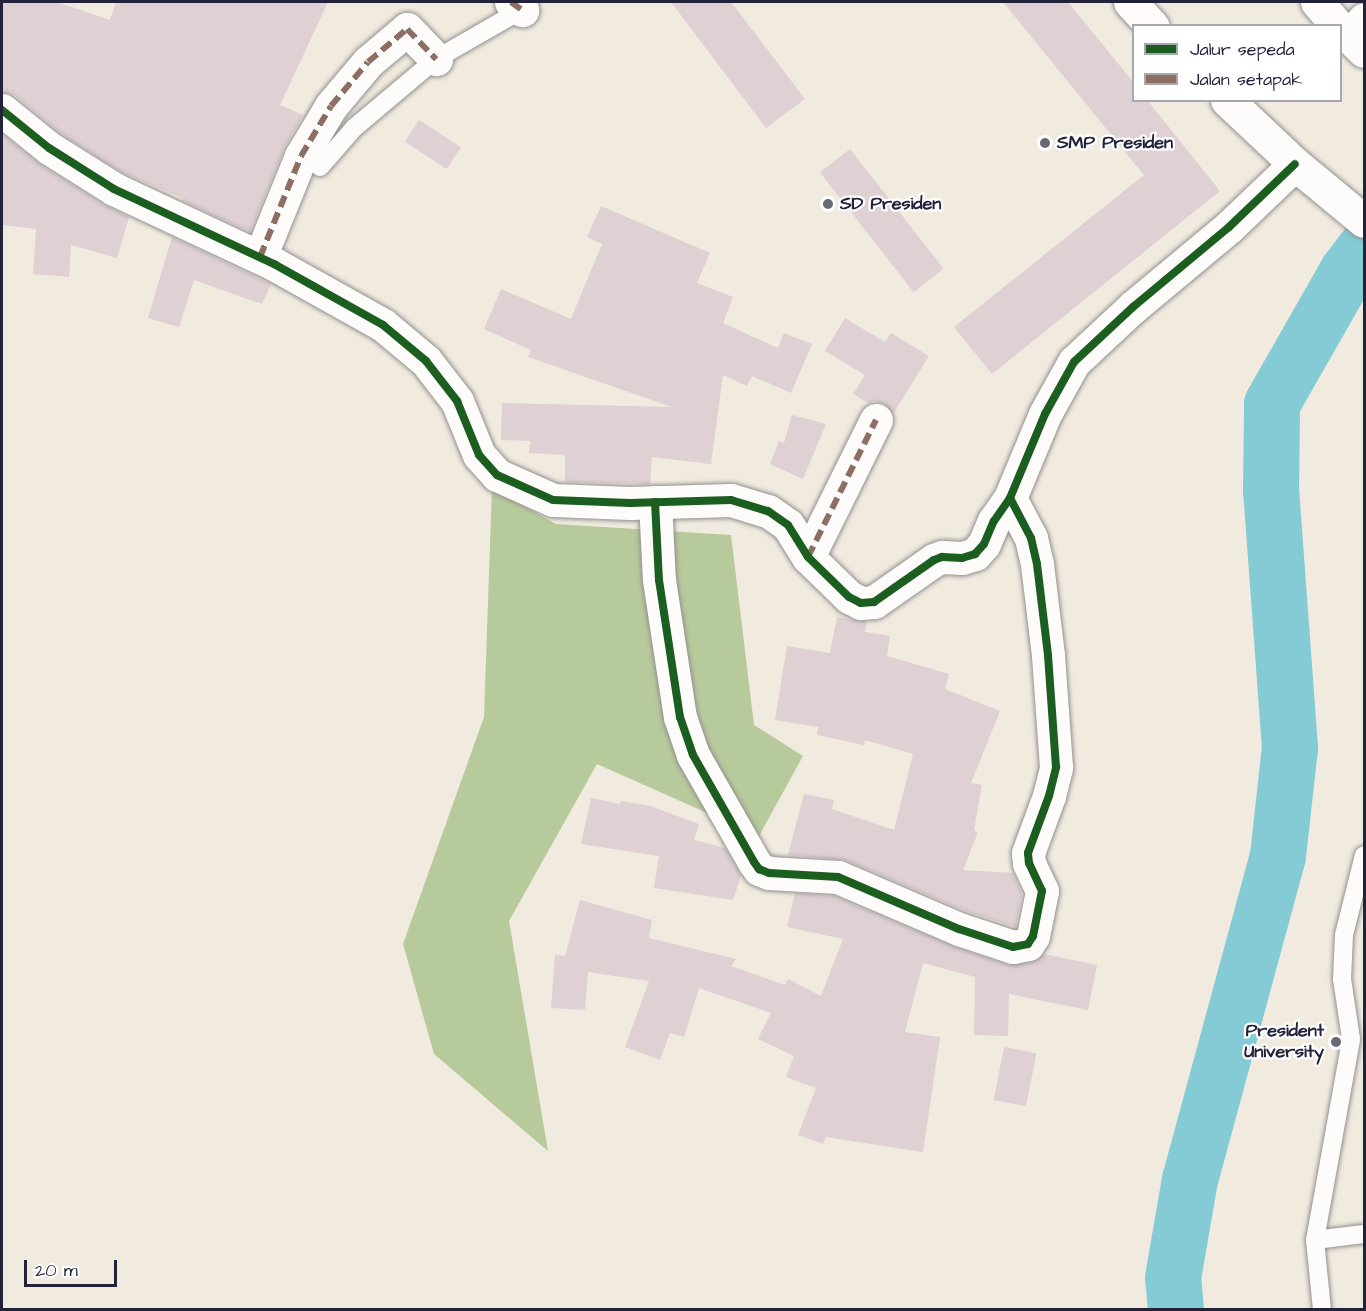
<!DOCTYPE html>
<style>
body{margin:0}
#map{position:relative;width:1366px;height:1311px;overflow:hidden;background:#f0eadf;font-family:"Architects Daughter",sans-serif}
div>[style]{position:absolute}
.forest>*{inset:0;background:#b7ca9c}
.river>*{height:56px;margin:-28px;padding:0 28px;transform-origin:28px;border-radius:28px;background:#84cbd6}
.building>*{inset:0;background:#ded0d3;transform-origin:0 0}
.roads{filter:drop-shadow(0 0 2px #93908f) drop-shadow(0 0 2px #93908f)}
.service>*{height:18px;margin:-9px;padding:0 9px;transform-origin:9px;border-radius:9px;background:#fdfcfa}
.minor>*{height:33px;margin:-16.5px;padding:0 16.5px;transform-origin:16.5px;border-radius:16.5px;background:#fdfcfa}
.secondary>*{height:33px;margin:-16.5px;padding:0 16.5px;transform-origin:16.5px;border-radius:16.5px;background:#fdfcfa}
.quiet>*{height:6px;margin-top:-3px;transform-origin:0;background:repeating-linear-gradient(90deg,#8d6e63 0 12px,transparent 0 18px)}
.cycleway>*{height:8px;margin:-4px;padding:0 4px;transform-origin:4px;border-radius:4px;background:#1b5e20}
.dots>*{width:16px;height:16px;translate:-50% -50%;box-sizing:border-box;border:3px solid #fff;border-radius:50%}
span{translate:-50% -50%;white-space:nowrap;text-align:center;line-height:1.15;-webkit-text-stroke:4.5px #fff;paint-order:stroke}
.poi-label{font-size:18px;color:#22223b;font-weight:700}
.left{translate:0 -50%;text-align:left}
.right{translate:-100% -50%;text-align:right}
.frame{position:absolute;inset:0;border:3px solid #22223b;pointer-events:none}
.legend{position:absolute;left:1132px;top:24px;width:210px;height:78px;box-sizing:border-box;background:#fff;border:2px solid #a7a7b1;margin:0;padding:8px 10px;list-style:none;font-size:18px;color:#22223b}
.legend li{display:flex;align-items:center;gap:12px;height:30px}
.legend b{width:30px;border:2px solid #a7a7b1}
.scale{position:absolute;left:24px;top:1260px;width:93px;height:27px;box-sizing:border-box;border:3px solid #22223b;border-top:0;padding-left:8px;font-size:18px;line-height:21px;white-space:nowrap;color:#22223b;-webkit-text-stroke:4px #fff;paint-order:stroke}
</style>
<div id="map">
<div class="forest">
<div style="clip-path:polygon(492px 488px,556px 524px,731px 535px,754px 725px,803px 756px,759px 836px,597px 764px,509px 921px,548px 1151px,434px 1054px,403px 944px,484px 717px)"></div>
</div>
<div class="river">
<div style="left:1176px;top:1310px;width:32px;rotate:-95deg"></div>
<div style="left:1173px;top:1278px;width:99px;rotate:-80.2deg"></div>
<div style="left:1190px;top:1180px;width:336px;rotate:-74.8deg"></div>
<div style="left:1278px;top:856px;width:109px;rotate:-83.7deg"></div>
<div style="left:1290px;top:748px;width:258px;rotate:-94.2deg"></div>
<div style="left:1271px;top:491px;width:87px;rotate:-89.3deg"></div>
<div style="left:1272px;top:404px;width:153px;rotate:-60.3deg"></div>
<div style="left:1348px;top:271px;width:26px;rotate:-53deg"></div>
</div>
<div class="building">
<div style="clip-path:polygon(2px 2px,57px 2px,110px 20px,116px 2px,328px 2px,280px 105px,303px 115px,284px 149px,250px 232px,183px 201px,183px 198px,123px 173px,60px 133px,14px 95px,2px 92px)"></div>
<div style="clip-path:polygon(671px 2px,731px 2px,805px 99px,766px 128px)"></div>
<div style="clip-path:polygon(1003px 2px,1068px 2px,1134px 83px,1134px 100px,1147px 100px,1220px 191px,992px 374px,954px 327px,1144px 175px)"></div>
<div style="left:419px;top:120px;width:50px;height:26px;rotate:33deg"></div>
<div style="clip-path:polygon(2px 134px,39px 164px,104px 205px,129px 217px,117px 258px,71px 245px,69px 277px,33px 274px,36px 229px,2px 225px)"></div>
<div style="left:850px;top:149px;width:152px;height:38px;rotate:52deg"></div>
<div style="clip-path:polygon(601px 206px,710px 253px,697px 283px,733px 297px,723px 323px,778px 348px,784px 333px,812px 344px,791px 393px,752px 376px,747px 386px,723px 375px,711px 464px,652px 457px,650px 484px,565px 482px,565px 455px,529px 453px,530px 441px,501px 440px,502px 403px,672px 407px,528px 357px,531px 350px,484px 329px,501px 289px,571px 319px,602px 244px,587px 237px)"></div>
<div style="clip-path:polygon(172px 237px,271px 284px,262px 304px,194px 280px,179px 327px,148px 318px)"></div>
<div style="clip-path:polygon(845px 318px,885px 342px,891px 333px,929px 356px,893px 414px,885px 404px,875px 401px,868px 403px,853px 394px,865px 375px,825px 351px)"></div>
<div style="clip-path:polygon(792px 415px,826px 424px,803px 479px,770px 464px,779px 441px,784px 443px)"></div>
<div style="clip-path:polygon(837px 617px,867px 622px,865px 632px,890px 636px,887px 656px,949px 674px,945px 689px,1000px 711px,971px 783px,982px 785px,974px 830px,978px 832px,963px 870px,1013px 873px,1022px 893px,1016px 927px,966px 911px,845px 860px,788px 855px,804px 794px,834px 800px,832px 809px,894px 830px,913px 754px,865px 740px,864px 745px,817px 735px,818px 727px,775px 720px,787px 646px,830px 653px)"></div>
<div style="clip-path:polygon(591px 798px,620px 804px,621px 801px,650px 806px,699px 824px,694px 840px,725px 848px,741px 876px,733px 900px,654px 888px,659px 856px,581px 844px)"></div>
<div style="clip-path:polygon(795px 893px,834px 896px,952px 946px,1007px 965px,1032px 962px,1044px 954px,1097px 965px,1088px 1010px,1009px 994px,1008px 1036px,974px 1035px,975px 977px,923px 963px,905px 1032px,940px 1037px,923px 1152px,826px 1137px,823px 1144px,798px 1135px,816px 1088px,786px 1077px,794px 1056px,758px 1039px,771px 1013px,699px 988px,684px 1037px,670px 1033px,660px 1060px,625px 1047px,649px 981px,588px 972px,585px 1010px,551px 1008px,555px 955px,565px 956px,580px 900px,652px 920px,649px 938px,736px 959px,731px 966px,785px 985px,788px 979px,821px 996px,843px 939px,787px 927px)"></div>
<div style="left:1004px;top:1047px;width:33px;height:54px;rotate:11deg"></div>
</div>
<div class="roads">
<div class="service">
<div style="left:320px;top:167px;width:52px;rotate:-48.9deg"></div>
<div style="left:354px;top:128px;width:107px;rotate:-40.1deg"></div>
<div style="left:436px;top:59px;width:106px;rotate:-29.9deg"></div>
<div style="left:1315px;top:1240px;width:49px;rotate:-7deg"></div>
<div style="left:1322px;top:1310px;width:70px;rotate:-95.7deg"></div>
<div style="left:1315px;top:1240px;width:204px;rotate:-79.8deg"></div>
<div style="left:1351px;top:1039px;width:61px;rotate:-98.5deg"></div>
<div style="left:1342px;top:979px;width:44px;rotate:-87.4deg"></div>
<div style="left:1344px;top:935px;width:82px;rotate:-76deg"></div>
</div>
<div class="minor">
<div style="left:511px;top:2px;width:14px;rotate:36deg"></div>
<div style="left:1349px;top:37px;width:23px;rotate:-50deg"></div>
<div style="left:2px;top:110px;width:60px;rotate:39deg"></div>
<div style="left:49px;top:148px;width:77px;rotate:32.2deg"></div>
<div style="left:114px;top:189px;width:177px;rotate:25.1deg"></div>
<div style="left:274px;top:264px;width:125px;rotate:29.2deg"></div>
<div style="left:383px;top:325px;width:56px;rotate:39.9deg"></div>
<div style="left:426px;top:361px;width:51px;rotate:52.2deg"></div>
<div style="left:457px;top:401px;width:58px;rotate:67.8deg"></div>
<div style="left:479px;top:455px;width:27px;rotate:48deg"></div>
<div style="left:497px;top:475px;width:61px;rotate:24.1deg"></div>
<div style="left:553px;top:500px;width:77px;rotate:2.2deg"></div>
<div style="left:630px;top:503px;width:101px;rotate:-1.7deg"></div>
<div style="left:731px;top:500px;width:39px;rotate:17deg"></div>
<div style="left:768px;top:511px;width:24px;rotate:35deg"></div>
<div style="left:788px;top:525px;width:38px;rotate:58deg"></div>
<div style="left:808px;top:557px;width:57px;rotate:44.3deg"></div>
<div style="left:849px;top:597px;width:13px;rotate:27deg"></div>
<div style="left:861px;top:603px;width:13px;rotate:-4deg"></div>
<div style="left:874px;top:602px;width:73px;rotate:-35deg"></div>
<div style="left:934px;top:560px;width:9px;rotate:-21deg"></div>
<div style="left:942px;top:557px;width:20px;rotate:3deg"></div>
<div style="left:962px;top:558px;width:14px;rotate:-17deg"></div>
<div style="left:975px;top:554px;width:13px;rotate:-48deg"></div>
<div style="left:984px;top:544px;width:25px;rotate:-67deg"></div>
<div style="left:994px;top:521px;width:28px;rotate:-55deg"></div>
<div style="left:1010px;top:498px;width:91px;rotate:-67.4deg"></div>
<div style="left:1045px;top:414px;width:60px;rotate:-60.9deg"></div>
<div style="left:1074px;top:362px;width:81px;rotate:-43deg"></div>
<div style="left:1133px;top:307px;width:125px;rotate:-39.8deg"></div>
<div style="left:1229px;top:227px;width:91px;rotate:-43.7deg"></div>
<div style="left:260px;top:257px;width:109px;rotate:-67.9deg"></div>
<div style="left:301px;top:156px;width:58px;rotate:-59deg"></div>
<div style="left:331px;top:106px;width:57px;rotate:-49.9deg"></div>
<div style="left:368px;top:62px;width:51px;rotate:-40.2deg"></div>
<div style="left:407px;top:29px;width:42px;rotate:46deg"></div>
<div style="left:655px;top:502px;width:78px;rotate:87.1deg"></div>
<div style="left:659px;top:580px;width:139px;rotate:81.3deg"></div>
<div style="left:680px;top:717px;width:40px;rotate:71.1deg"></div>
<div style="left:693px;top:755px;width:123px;rotate:60.3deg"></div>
<div style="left:754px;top:862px;width:9px;rotate:54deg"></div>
<div style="left:759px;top:869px;width:11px;rotate:22deg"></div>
<div style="left:769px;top:873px;width:69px;rotate:3.3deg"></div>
<div style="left:838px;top:877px;width:132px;rotate:23.3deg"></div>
<div style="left:959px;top:929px;width:57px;rotate:18.4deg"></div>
<div style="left:1013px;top:947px;width:15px;rotate:-11deg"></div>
<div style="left:1028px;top:944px;width:9px;rotate:-58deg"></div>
<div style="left:1033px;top:936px;width:46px;rotate:-78.7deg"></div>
<div style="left:1042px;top:891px;width:31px;rotate:-115deg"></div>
<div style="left:1029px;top:863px;width:10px;rotate:-96deg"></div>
<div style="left:1028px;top:853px;width:61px;rotate:-69.8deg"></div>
<div style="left:1049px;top:796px;width:30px;rotate:-76deg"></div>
<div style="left:1056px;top:767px;width:112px;rotate:-94.1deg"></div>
<div style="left:1048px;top:655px;width:92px;rotate:-96.9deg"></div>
<div style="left:1037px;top:564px;width:27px;rotate:-103deg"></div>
<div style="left:1031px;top:538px;width:45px;rotate:-117.7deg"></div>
<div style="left:808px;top:557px;width:153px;rotate:-63.6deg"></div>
</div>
<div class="secondary">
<div style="left:1130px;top:2px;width:33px;rotate:47deg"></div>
<div style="left:1317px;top:2px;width:32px;rotate:49deg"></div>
<div style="left:1340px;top:28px;width:33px;rotate:44deg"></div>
<div style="left:1227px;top:100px;width:93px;rotate:43.3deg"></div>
<div style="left:1295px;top:164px;width:89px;rotate:39.6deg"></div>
</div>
</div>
<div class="quiet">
<div style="left:511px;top:2px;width:14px;rotate:36deg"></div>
<div style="left:260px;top:257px;width:109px;rotate:-67.9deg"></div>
<div style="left:301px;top:156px;width:58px;rotate:-59deg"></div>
<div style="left:331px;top:106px;width:57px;rotate:-49.9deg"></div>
<div style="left:368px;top:62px;width:51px;rotate:-40.2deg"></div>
<div style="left:407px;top:29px;width:42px;rotate:46deg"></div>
<div style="left:808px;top:557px;width:153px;rotate:-63.6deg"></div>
</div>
<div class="cycleway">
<div style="left:2px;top:110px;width:60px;rotate:39deg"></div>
<div style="left:49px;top:148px;width:77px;rotate:32.2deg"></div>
<div style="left:114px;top:189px;width:177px;rotate:25.1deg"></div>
<div style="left:274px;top:264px;width:125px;rotate:29.2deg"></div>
<div style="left:383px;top:325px;width:56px;rotate:39.9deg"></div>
<div style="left:426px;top:361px;width:51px;rotate:52.2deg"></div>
<div style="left:457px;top:401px;width:58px;rotate:67.8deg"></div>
<div style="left:479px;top:455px;width:27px;rotate:48deg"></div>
<div style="left:497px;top:475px;width:61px;rotate:24.1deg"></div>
<div style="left:553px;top:500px;width:77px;rotate:2.2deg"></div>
<div style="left:630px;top:503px;width:101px;rotate:-1.7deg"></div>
<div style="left:731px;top:500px;width:39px;rotate:17deg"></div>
<div style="left:768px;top:511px;width:24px;rotate:35deg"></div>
<div style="left:788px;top:525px;width:38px;rotate:58deg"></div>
<div style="left:808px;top:557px;width:57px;rotate:44.3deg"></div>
<div style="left:849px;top:597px;width:13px;rotate:27deg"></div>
<div style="left:861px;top:603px;width:13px;rotate:-4deg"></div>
<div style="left:874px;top:602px;width:73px;rotate:-35deg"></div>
<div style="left:934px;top:560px;width:9px;rotate:-21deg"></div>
<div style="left:942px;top:557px;width:20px;rotate:3deg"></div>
<div style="left:962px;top:558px;width:14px;rotate:-17deg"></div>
<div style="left:975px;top:554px;width:13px;rotate:-48deg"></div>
<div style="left:984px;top:544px;width:25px;rotate:-67deg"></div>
<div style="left:994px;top:521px;width:28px;rotate:-55deg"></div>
<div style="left:1010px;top:498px;width:91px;rotate:-67.4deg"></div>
<div style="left:1045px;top:414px;width:60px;rotate:-60.9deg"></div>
<div style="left:1074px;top:362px;width:81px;rotate:-43deg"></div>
<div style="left:1133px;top:307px;width:125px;rotate:-39.8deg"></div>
<div style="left:1229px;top:227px;width:91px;rotate:-43.7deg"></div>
<div style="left:655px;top:502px;width:78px;rotate:87.1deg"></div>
<div style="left:659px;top:580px;width:139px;rotate:81.3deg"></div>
<div style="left:680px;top:717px;width:40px;rotate:71.1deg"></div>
<div style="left:693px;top:755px;width:123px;rotate:60.3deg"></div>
<div style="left:754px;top:862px;width:9px;rotate:54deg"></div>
<div style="left:759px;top:869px;width:11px;rotate:22deg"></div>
<div style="left:769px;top:873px;width:69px;rotate:3.3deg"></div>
<div style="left:838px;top:877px;width:132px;rotate:23.3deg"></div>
<div style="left:959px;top:929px;width:57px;rotate:18.4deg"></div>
<div style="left:1013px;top:947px;width:15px;rotate:-11deg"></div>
<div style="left:1028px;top:944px;width:9px;rotate:-58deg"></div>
<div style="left:1033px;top:936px;width:46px;rotate:-78.7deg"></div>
<div style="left:1042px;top:891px;width:31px;rotate:-115deg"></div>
<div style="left:1029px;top:863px;width:10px;rotate:-96deg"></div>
<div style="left:1028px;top:853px;width:61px;rotate:-69.8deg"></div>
<div style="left:1049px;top:796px;width:30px;rotate:-76deg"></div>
<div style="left:1056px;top:767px;width:112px;rotate:-94.1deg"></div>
<div style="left:1048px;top:655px;width:92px;rotate:-96.9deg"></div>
<div style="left:1037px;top:564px;width:27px;rotate:-103deg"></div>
<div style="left:1031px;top:538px;width:45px;rotate:-117.7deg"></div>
</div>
<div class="dots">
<div style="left:1045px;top:143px;background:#6a6874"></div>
<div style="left:828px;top:204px;background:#6a6874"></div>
<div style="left:1336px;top:1042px;background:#6a6874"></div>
</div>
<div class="poi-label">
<span class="left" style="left:1057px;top:143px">SMP Presiden</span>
<span class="left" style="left:840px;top:204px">SD Presiden</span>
<span class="right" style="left:1324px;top:1042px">President<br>University</span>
</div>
<div class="frame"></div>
<ul class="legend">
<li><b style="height:8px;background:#1b5e20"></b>Jalur sepeda</li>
<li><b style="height:8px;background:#8d6e63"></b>Jalan setapak</li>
</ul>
<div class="scale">20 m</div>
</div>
